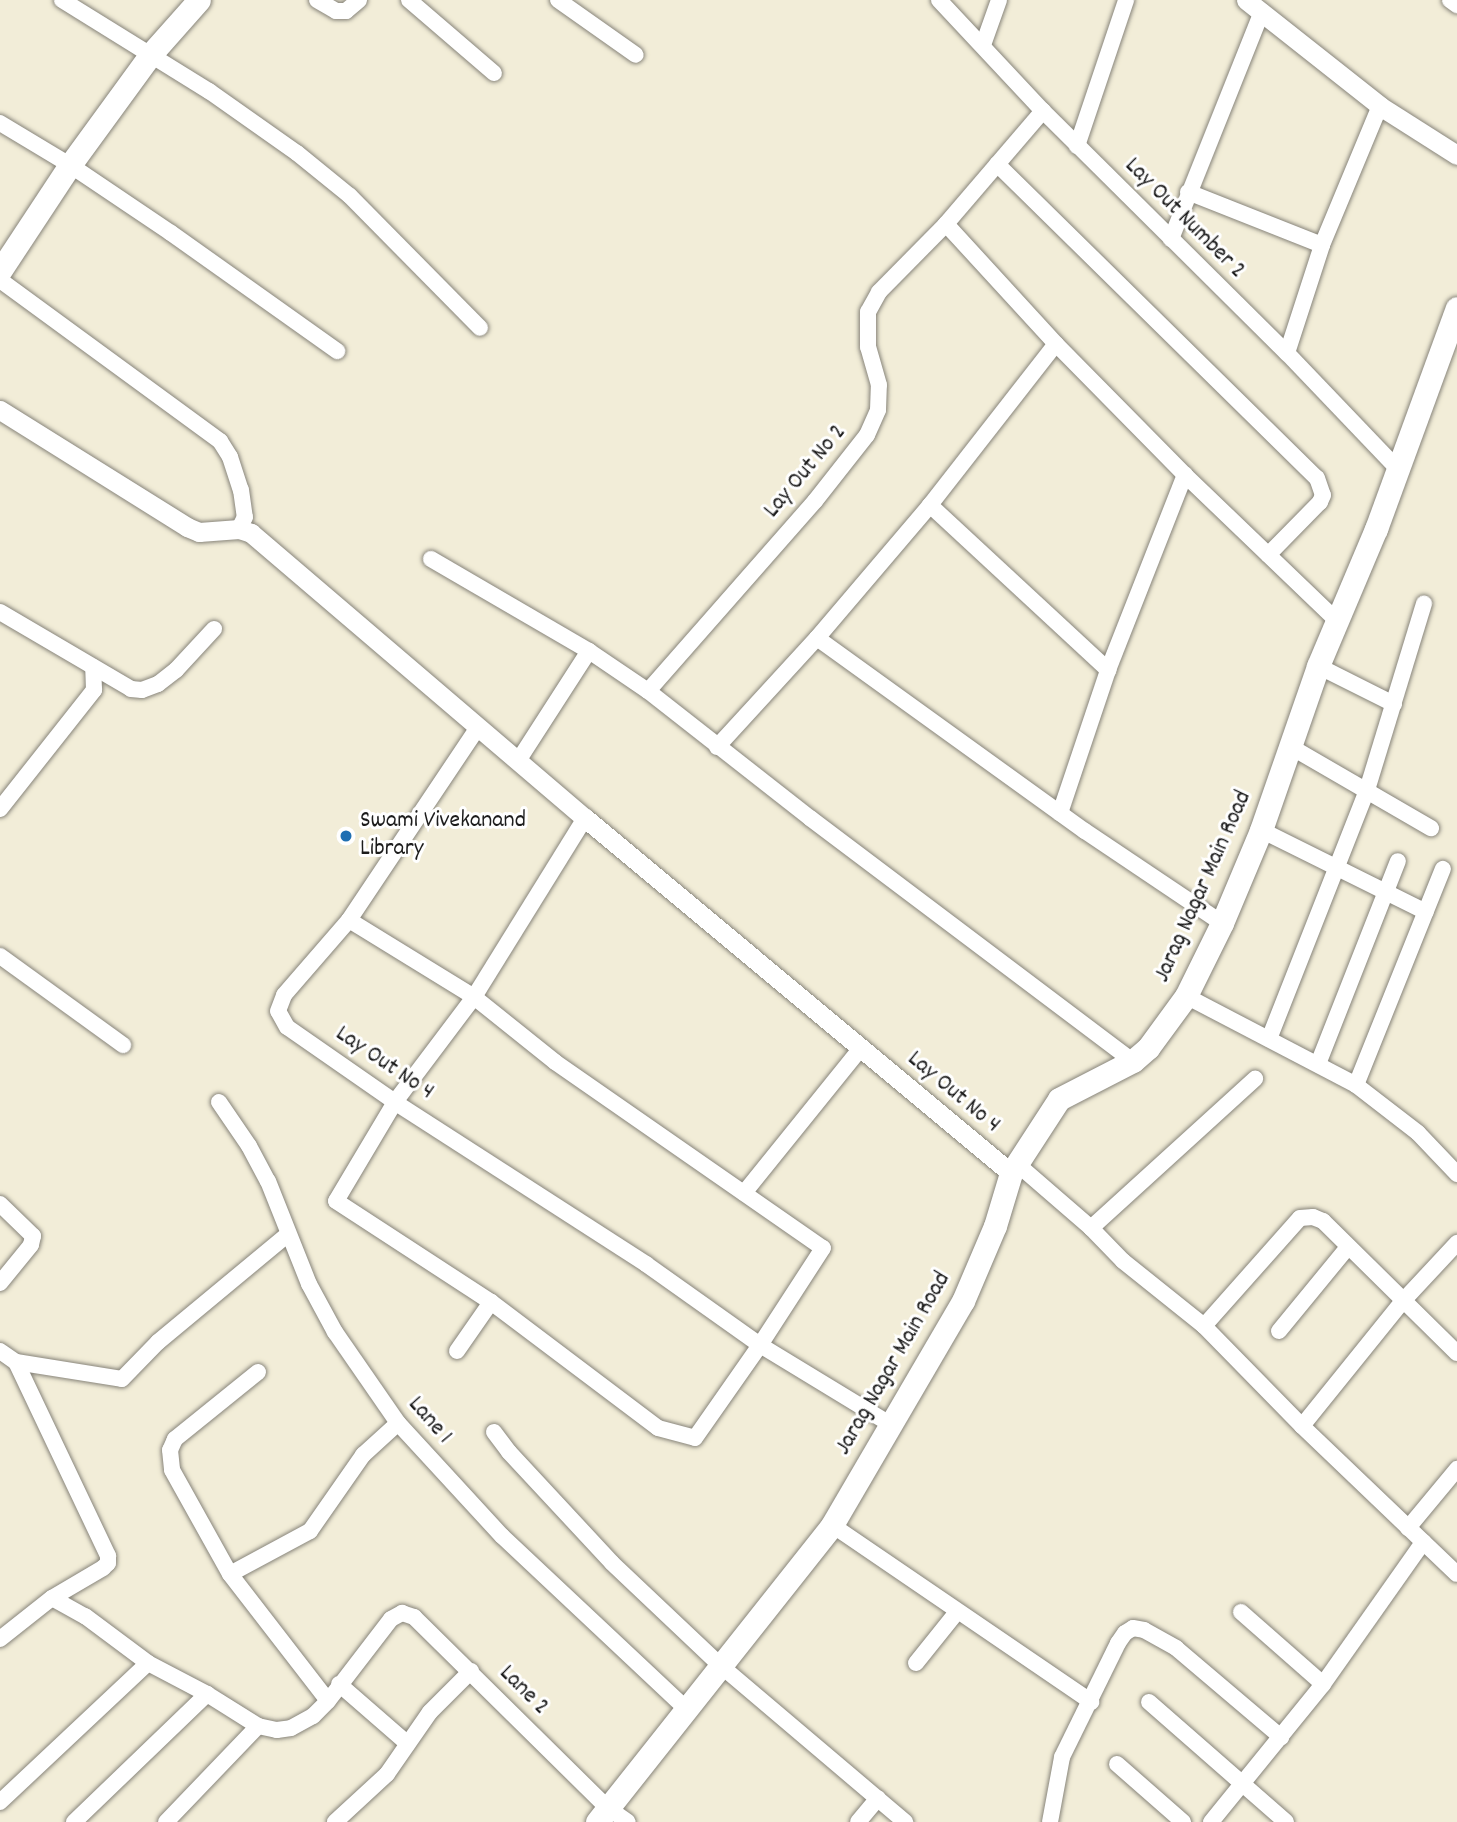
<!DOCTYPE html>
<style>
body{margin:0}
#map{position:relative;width:1457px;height:1822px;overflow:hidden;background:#f2edd8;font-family:Dekko,sans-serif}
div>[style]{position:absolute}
.roads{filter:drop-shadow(0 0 2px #87847a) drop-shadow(0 0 2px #87847a)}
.minor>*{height:16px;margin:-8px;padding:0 8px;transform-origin:8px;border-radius:8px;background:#fff}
.tertiary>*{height:19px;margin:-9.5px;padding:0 9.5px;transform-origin:9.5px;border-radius:9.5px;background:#fff}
.secondary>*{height:23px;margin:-11.5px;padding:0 11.5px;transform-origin:11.5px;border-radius:11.5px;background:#fff}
.dots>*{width:19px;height:19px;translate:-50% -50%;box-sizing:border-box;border:4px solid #fff;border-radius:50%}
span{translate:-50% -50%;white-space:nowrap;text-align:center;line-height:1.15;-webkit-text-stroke:6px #fff;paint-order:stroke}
.street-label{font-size:24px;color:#1c1c1c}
.poi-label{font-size:24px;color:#1c1c1c}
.left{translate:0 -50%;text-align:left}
</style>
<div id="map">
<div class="roads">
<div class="minor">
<div style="left:62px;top:0;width:173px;rotate:31.8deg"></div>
<div style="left:209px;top:91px;width:108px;rotate:35.2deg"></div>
<div style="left:297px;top:153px;width:68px;rotate:39.1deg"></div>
<div style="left:350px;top:196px;width:185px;rotate:45.4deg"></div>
<div style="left:317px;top:0;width:22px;rotate:30deg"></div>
<div style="left:336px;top:11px;width:10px"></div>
<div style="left:346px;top:11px;width:17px;rotate:-40deg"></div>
<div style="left:409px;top:0;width:112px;rotate:40.7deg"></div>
<div style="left:558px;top:0;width:95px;rotate:35.2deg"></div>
<div style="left:939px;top:0;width:152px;rotate:46.9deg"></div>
<div style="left:1043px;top:111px;width:344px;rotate:44.8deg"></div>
<div style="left:1287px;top:353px;width:161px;rotate:46.3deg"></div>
<div style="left:1450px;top:0;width:9px;rotate:36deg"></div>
<div style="left:983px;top:45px;width:48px;rotate:-70.4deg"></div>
<div style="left:0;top:123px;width:82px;rotate:31deg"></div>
<div style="left:70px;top:165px;width:122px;rotate:34deg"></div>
<div style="left:171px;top:233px;width:204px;rotate:35.4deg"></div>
<div style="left:1077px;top:146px;width:154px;rotate:-71.4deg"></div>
<div style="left:997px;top:164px;width:448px;rotate:44.5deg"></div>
<div style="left:1317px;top:478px;width:18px;rotate:71deg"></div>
<div style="left:1323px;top:495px;width:8px;rotate:113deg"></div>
<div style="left:1320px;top:502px;width:74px;rotate:134.5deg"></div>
<div style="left:1188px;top:192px;width:144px;rotate:21.6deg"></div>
<div style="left:946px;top:224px;width:163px;rotate:47.5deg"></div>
<div style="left:1056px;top:344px;width:184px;rotate:45.4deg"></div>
<div style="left:1185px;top:475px;width:209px;rotate:43.8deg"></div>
<div style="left:1171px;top:239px;width:245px;rotate:-68.2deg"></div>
<div style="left:0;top:280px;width:273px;rotate:36.2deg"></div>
<div style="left:220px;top:441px;width:19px;rotate:58deg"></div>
<div style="left:230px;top:457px;width:35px;rotate:72deg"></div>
<div style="left:241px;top:490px;width:27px;rotate:82deg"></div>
<div style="left:245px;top:517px;width:13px;rotate:117deg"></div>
<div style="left:1287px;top:353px;width:114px;rotate:-72deg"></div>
<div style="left:1322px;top:245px;width:151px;rotate:-67.4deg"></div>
<div style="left:930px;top:505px;width:243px;rotate:42.8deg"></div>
<div style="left:431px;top:559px;width:183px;rotate:30.2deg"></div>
<div style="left:589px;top:651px;width:71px;rotate:34.1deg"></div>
<div style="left:648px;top:691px;width:206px;rotate:38.1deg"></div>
<div style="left:810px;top:818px;width:404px;rotate:37deg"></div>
<div style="left:0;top:612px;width:152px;rotate:30.4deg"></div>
<div style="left:131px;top:689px;width:11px;rotate:5deg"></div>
<div style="left:142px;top:690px;width:17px;rotate:-21deg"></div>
<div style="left:158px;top:684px;width:23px;rotate:-38deg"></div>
<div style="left:176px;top:670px;width:56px;rotate:-47.2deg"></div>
<div style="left:817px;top:638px;width:330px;rotate:35.8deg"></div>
<div style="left:1085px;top:831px;width:165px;rotate:33.9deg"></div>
<div style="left:1318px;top:666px;width:85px;rotate:26.6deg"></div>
<div style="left:648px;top:691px;width:253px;rotate:-48.7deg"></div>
<div style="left:815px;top:501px;width:84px;rotate:-51.8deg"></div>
<div style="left:867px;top:435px;width:27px;rotate:-66deg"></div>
<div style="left:878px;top:410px;width:25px;rotate:-88deg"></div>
<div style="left:879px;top:385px;width:40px;rotate:-106deg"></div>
<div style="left:868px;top:347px;width:35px;rotate:-90deg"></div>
<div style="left:868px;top:312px;width:23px;rotate:-61deg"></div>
<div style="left:879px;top:292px;width:95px;rotate:-45.4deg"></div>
<div style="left:946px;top:224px;width:149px;rotate:-49.4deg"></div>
<div style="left:717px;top:747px;width:148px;rotate:-47.5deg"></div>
<div style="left:817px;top:638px;width:175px;rotate:-49.6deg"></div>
<div style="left:930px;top:505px;width:204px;rotate:-52deg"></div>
<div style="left:1291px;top:747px;width:162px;rotate:30.1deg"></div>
<div style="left:518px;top:761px;width:131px;rotate:-57.2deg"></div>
<div style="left:0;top:809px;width:152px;rotate:-51.7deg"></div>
<div style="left:94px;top:690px;width:23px;rotate:-92deg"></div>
<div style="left:1060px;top:813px;width:151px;rotate:-71.4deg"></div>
<div style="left:1108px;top:670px;width:210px;rotate:-68.5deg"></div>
<div style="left:585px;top:818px;width:211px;rotate:121.8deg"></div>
<div style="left:474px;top:997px;width:131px;rotate:127deg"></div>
<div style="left:395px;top:1102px;width:115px;rotate:120.8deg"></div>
<div style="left:336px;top:1201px;width:185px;rotate:33.1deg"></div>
<div style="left:491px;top:1302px;width:209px;rotate:37deg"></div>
<div style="left:658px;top:1428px;width:38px;rotate:15deg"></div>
<div style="left:695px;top:1438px;width:113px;rotate:-55deg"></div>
<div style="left:760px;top:1345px;width:152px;rotate:31.3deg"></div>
<div style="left:1261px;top:830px;width:184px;rotate:26.4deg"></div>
<div style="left:349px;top:920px;width:147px;rotate:31.6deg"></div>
<div style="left:474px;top:997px;width:104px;rotate:38.7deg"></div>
<div style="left:555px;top:1062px;width:326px;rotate:34.8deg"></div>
<div style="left:823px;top:1248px;width:116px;rotate:123deg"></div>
<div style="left:760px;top:1345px;width:140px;rotate:-144.6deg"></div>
<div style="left:646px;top:1264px;width:299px;rotate:-147.2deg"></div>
<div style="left:395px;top:1102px;width:131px;rotate:-145.2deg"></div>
<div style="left:287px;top:1027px;width:18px;rotate:-119deg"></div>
<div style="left:278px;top:1011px;width:17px;rotate:-69deg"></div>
<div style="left:284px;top:995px;width:99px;rotate:-49.1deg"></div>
<div style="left:349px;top:920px;width:232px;rotate:-56.2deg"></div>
<div style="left:0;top:956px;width:152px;rotate:35.9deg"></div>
<div style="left:1186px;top:996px;width:192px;rotate:27.6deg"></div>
<div style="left:1356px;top:1085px;width:78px;rotate:37.7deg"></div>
<div style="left:1418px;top:1133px;width:57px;rotate:46.4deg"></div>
<div style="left:1269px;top:1039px;width:268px;rotate:-68.5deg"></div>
<div style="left:1367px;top:790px;width:195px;rotate:-73deg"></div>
<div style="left:1318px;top:1064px;width:218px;rotate:-68.5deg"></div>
<div style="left:1356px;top:1085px;width:233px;rotate:-68.1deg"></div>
<div style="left:219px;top:1102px;width:53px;rotate:55.7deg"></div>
<div style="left:249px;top:1146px;width:40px;rotate:62deg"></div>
<div style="left:268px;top:1181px;width:111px;rotate:68.3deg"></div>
<div style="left:309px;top:1284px;width:55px;rotate:61.6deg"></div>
<div style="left:335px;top:1332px;width:111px;rotate:55.3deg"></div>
<div style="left:398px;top:1423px;width:154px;rotate:47.4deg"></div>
<div style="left:502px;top:1536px;width:253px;rotate:43.2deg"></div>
<div style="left:1016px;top:1163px;width:99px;rotate:40.9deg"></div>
<div style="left:1091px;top:1228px;width:46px;rotate:45.9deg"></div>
<div style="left:1123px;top:1261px;width:104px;rotate:38.7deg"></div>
<div style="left:1204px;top:1326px;width:140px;rotate:45.6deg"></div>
<div style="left:1302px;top:1426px;width:159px;rotate:-51.1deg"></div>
<div style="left:1402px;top:1302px;width:81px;rotate:-47deg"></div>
<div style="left:744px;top:1193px;width:186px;rotate:-51.1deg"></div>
<div style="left:0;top:1204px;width:46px;rotate:44.1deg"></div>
<div style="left:33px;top:1236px;width:9px;rotate:103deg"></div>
<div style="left:31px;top:1245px;width:49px;rotate:129.2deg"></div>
<div style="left:1091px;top:1228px;width:222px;rotate:-42.3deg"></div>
<div style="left:1204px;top:1326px;width:144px;rotate:-48.4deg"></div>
<div style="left:1300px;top:1218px;width:13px;rotate:-4deg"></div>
<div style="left:1313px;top:1217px;width:11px;rotate:22deg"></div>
<div style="left:1323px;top:1221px;width:188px;rotate:44.6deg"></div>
<div style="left:1279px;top:1331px;width:109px;rotate:-50.6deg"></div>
<div style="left:0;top:1351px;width:19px;rotate:35deg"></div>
<div style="left:16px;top:1362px;width:107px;rotate:9.1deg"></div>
<div style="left:122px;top:1379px;width:52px;rotate:-45.8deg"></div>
<div style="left:158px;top:1342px;width:169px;rotate:-39.7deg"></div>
<div style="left:457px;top:1351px;width:60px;rotate:-55.2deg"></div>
<div style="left:16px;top:1362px;width:215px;rotate:64.6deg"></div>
<div style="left:108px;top:1556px;width:7px;rotate:90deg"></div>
<div style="left:108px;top:1563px;width:7px;rotate:135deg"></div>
<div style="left:103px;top:1568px;width:59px;rotate:149.5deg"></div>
<div style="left:258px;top:1372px;width:107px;rotate:141.1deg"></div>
<div style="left:175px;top:1439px;width:12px;rotate:114deg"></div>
<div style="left:170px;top:1450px;width:20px;rotate:84deg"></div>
<div style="left:172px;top:1470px;width:119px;rotate:60.9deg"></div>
<div style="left:230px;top:1574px;width:160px;rotate:52.3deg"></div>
<div style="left:1302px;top:1426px;width:214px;rotate:43.7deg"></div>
<div style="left:494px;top:1432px;width:25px;rotate:53deg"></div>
<div style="left:509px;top:1452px;width:151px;rotate:47.1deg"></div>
<div style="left:612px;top:1563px;width:149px;rotate:43.4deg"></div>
<div style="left:720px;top:1665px;width:243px;rotate:40.3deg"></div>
<div style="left:832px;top:1525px;width:314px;rotate:34.3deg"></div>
<div style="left:1408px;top:1528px;width:77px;rotate:-50.3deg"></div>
<div style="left:230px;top:1574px;width:91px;rotate:-28.3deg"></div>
<div style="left:310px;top:1531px;width:93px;rotate:-55.1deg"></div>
<div style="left:363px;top:1455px;width:47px;rotate:-42.4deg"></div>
<div style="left:1241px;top:1612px;width:109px;rotate:41.3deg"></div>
<div style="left:0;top:1639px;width:66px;rotate:-38.3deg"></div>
<div style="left:52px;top:1598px;width:38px;rotate:29deg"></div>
<div style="left:85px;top:1616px;width:79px;rotate:36.7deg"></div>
<div style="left:916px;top:1663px;width:65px;rotate:-51.2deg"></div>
<div style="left:339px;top:1684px;width:91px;rotate:41deg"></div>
<div style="left:1149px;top:1702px;width:182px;rotate:41.2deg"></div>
<div style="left:1117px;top:1764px;width:88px;rotate:41.3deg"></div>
<div style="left:0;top:1802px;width:203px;rotate:-43.2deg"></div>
<div style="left:148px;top:1663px;width:67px;rotate:27.7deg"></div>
<div style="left:207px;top:1694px;width:60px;rotate:32.1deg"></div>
<div style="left:258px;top:1726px;width:19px;rotate:12deg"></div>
<div style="left:277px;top:1730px;width:14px;rotate:-8deg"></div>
<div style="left:291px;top:1728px;width:25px;rotate:-29deg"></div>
<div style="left:313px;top:1716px;width:21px;rotate:-45deg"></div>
<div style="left:328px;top:1701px;width:103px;rotate:-52.5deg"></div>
<div style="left:391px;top:1619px;width:13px;rotate:-29deg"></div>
<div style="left:402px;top:1613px;width:13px;rotate:18deg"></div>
<div style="left:414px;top:1617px;width:272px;rotate:44.6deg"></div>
<div style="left:608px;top:1808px;width:24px;rotate:35deg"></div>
<div style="left:74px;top:1822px;width:185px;rotate:-43.9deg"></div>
<div style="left:166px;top:1822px;width:133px;rotate:-46.2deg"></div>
<div style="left:335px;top:1822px;width:71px;rotate:-42.7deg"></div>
<div style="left:387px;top:1774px;width:75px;rotate:-55.3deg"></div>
<div style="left:430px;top:1712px;width:58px;rotate:-45deg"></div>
<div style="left:858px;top:1822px;width:31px;rotate:-50deg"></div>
<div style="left:1050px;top:1822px;width:66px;rotate:-79.5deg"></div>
<div style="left:1062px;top:1757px;width:127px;rotate:-63.8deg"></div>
<div style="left:1118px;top:1643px;width:12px;rotate:-55deg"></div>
<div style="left:1125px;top:1633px;width:9px;rotate:-32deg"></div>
<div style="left:1133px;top:1628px;width:11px;rotate:10deg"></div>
<div style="left:1144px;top:1630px;width:37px;rotate:29deg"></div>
<div style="left:1176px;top:1648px;width:138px;rotate:40.3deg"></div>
<div style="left:1211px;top:1822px;width:178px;rotate:-50.9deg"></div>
<div style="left:1323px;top:1684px;width:174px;rotate:-54.8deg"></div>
</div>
<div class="tertiary">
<div style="left:1246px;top:0;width:171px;rotate:38.3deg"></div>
<div style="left:1380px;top:106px;width:91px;rotate:32.5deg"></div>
<div style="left:0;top:410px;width:221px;rotate:32deg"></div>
<div style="left:187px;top:527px;width:13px;rotate:23deg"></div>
<div style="left:199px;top:532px;width:40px;rotate:-4.3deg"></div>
<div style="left:239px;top:529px;width:13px;rotate:18deg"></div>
<div style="left:251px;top:533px;width:439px;rotate:40.5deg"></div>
<div style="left:585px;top:818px;width:555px;rotate:39.81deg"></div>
</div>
<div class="secondary">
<div style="left:0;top:271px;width:127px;rotate:-56.6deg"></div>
<div style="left:70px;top:165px;width:137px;rotate:-53.9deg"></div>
<div style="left:151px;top:54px;width:72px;rotate:-48.4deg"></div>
<div style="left:597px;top:1822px;width:379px;rotate:-51.6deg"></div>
<div style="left:832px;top:1525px;width:259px;rotate:-59.7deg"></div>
<div style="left:963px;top:1301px;width:82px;rotate:-66.9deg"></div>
<div style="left:995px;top:1226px;width:55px;rotate:-73.2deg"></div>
<div style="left:1011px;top:1173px;width:88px;rotate:-57deg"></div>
<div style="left:1059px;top:1099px;width:83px;rotate:-27.2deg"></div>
<div style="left:1133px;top:1061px;width:20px;rotate:-41deg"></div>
<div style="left:1148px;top:1048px;width:64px;rotate:-53.8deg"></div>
<div style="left:1186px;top:996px;width:81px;rotate:-63.7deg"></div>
<div style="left:1222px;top:923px;width:101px;rotate:-67.2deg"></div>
<div style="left:1261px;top:830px;width:174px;rotate:-70.8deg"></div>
<div style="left:1318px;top:666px;width:149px;rotate:-67.1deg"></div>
<div style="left:1376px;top:529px;width:235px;rotate:-69.9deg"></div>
</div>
</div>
<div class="dots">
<div style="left:346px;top:836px;background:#1f6fb2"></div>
</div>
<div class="street-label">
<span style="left:1184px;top:219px;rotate:45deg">Lay Out Number 2</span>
<span style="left:806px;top:472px;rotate:-50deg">Lay Out No 2</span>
<span style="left:1204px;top:887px;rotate:-66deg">Jarag Nagar Main Road</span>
<span style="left:384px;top:1064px;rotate:34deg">Lay Out No 4</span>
<span style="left:953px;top:1093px;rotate:40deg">Lay Out No 4</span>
<span style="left:894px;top:1364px;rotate:-60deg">Jarag Nagar Main Road</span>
<span style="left:429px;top:1421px;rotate:49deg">Lane 1</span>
<span style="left:523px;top:1691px;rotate:45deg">Lane 2</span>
</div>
<div class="poi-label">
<span class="left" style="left:360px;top:836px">Swami Vivekanand<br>Library</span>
</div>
</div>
